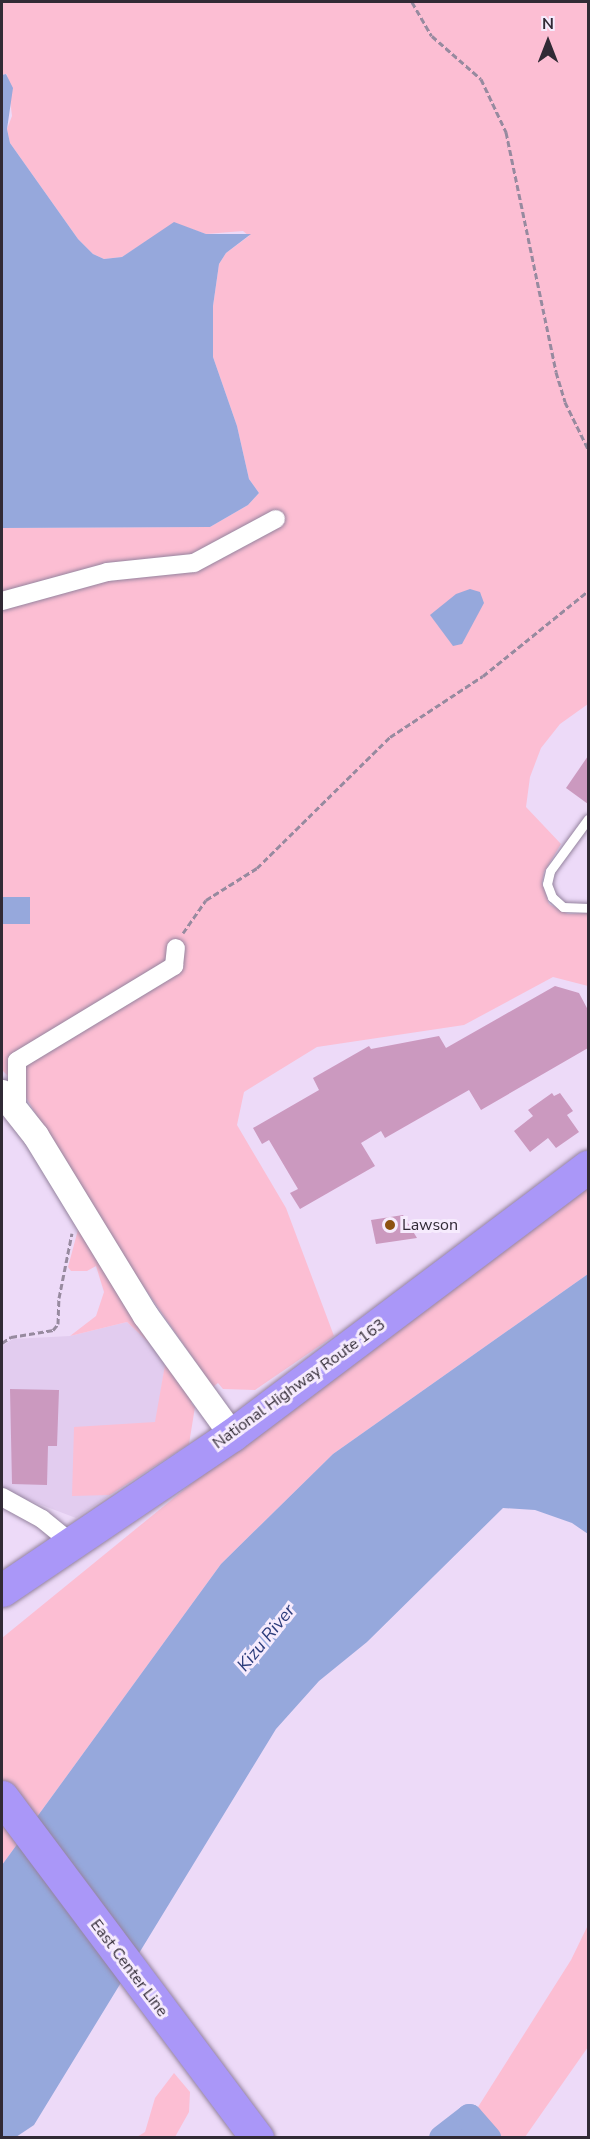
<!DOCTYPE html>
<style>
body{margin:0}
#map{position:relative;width:590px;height:2139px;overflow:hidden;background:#eddaf8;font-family:"Nunito Sans",sans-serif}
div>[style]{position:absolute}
.built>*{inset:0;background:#e2ccef}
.green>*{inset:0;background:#fcbed3}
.water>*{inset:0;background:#96a8dc;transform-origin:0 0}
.river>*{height:27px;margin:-13.5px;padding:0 13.5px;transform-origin:13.5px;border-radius:13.5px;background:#96a8dc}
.building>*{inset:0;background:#cb99bf}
.path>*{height:3px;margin-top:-1.5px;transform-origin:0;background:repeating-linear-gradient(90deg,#978a9f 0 6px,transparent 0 9px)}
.roads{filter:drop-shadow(0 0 2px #94839e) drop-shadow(0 0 2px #94839e)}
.lane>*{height:9px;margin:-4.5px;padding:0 4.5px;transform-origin:4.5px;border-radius:4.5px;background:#fff}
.street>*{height:18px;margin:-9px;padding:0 9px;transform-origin:9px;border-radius:9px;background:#fff}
.secondary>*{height:26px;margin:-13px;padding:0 13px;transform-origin:13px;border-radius:13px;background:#fff}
.highway>*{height:33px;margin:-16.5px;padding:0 16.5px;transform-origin:16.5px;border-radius:16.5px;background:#aa97f8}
.dots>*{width:16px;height:16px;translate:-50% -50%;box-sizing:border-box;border:3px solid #f6ebfd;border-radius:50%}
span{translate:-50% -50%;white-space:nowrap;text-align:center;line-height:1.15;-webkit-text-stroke:6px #f6ebfd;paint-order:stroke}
.poi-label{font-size:16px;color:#312a35}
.left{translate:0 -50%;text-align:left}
.street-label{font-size:16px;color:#312a35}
.water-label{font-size:18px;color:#2c3c7b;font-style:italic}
.frame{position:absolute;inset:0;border:3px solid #312a35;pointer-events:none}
.north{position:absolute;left:518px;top:12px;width:60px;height:60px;-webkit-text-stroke:4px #f6ebfd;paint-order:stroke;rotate:0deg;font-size:16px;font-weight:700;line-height:24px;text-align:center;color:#312a35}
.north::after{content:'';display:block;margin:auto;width:21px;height:27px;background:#312a35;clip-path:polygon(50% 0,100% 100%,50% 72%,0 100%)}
</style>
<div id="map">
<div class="built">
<div style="clip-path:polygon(127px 1322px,166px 1359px,156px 1422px,72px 1495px,110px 1495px,76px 1518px,2px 1490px,2px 1346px,13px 1339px,70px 1336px)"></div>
</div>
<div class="green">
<div style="clip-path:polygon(2px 2px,588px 2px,588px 704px,560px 724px,541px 748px,530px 777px,526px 807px,561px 844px,544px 872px,542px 883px,549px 904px,568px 914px,588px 913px,588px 986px,553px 977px,464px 1025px,317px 1047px,244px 1092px,237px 1125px,286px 1208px,334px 1336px,255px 1390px,223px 1389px,218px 1383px,213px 1387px,110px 1238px,21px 1089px,2px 1070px,2px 528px,210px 527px,248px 505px,259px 493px,249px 479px,237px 426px,213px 357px,213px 306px,219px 264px,226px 253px,249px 236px,243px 231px,206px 234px,174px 223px,122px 257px,104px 259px,93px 254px,78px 239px,10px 143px,7px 129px,12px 116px,7px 74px,2px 75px)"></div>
<div style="clip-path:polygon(588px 1179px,588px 1274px,333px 1454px,221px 1564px,2px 1865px,2px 1638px,299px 1396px)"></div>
<div style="clip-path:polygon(79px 1226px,195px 1400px,191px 1403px,195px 1407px,189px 1444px,110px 1495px,72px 1496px,74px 1427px,155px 1422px,166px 1359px,127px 1322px,70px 1336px,96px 1316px,104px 1292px,96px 1266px,87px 1271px,71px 1271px,68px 1267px)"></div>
<div style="clip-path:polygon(588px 1925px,588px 2047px,525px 2137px,459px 2137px,571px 1960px)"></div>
<div style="clip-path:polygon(174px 2073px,190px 2092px,189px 2112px,175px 2137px,137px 2137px,145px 2132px,155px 2098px)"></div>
</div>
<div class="water">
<div style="clip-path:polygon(6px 74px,13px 88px,7px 129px,10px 143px,78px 239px,93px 254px,104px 259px,122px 257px,174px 222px,206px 234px,251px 234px,226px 253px,219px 264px,213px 306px,213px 357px,237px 426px,249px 479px,259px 493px,248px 505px,210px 527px,2px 528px,2px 75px)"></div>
<div style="clip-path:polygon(470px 589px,480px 592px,484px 603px,462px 644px,453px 646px,430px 615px,456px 594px)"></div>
<div style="left:2px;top:897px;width:28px;height:27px"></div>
<div style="clip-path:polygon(588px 1274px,588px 1534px,572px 1523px,535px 1510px,503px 1508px,367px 1642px,319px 1681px,276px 1729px,34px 2125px,16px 2137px,2px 2138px,2px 1865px,221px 1564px,333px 1454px)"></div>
</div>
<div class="river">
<div style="left:442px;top:2138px;width:34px;rotate:-38deg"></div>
<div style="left:469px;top:2117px;width:28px;rotate:49deg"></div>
</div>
<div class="building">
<div style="clip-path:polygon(588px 756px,588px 804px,566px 788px)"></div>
<div style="clip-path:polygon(555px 986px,579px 993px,588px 1010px,588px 1048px,481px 1110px,469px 1090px,385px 1138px,381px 1131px,361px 1143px,375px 1166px,300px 1209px,290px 1193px,298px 1189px,269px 1140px,262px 1144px,253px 1128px,319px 1090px,313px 1078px,369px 1046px,371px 1049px,439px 1036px,446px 1048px)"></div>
<div style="clip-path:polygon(552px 1093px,554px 1096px,560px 1093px,573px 1111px,567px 1115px,579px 1132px,556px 1148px,548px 1138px,530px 1152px,514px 1131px,533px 1116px,528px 1110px)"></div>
<div style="clip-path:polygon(403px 1215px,417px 1238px,376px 1244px,371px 1220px)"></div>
<div style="clip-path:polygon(10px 1389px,59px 1390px,57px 1446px,48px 1446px,47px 1485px,12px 1484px)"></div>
</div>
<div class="path">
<div style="left:412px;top:2px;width:39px;rotate:60deg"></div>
<div style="left:432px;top:36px;width:65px;rotate:41.3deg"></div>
<div style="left:481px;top:79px;width:59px;rotate:64.7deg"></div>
<div style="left:506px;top:132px;width:245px;rotate:78.2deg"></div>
<div style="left:556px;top:372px;width:31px;rotate:73deg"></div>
<div style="left:565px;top:402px;width:52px;rotate:63.9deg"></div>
<div style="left:183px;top:933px;width:40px;rotate:-55.1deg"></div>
<div style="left:206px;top:900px;width:60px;rotate:-32.1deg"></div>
<div style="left:257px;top:868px;width:187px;rotate:-44.6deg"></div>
<div style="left:390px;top:737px;width:111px;rotate:-33.3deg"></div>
<div style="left:483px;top:676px;width:135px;rotate:-39deg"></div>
<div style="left:2px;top:1343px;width:11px;rotate:-34deg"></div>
<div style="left:11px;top:1337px;width:43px;rotate:-9.5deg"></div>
<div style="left:53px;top:1330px;width:8px;rotate:-50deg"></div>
<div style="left:58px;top:1324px;width:26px;rotate:-88deg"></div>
<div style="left:59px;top:1298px;width:66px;rotate:-78.7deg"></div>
</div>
<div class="roads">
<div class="lane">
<div style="left:588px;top:819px;width:64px;rotate:126.2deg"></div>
<div style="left:550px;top:871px;width:13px;rotate:103deg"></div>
<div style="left:547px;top:884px;width:14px;rotate:69deg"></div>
<div style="left:552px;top:897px;width:15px;rotate:42deg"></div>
<div style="left:563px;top:907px;width:25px;rotate:2deg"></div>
</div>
<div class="street">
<div style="left:2px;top:601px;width:109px;rotate:-15.4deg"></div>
<div style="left:107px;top:572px;width:87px;rotate:-5.9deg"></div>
<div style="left:194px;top:563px;width:93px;rotate:-28.2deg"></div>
<div style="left:17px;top:1110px;width:49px;rotate:-90deg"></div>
<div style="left:17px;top:1061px;width:184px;rotate:-31.2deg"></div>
<div style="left:174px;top:966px;width:18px;rotate:-84deg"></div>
<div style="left:2px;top:1497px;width:46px;rotate:28.8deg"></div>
<div style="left:42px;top:1519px;width:36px;rotate:39deg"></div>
</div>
<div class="secondary">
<div style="left:2px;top:1093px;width:55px;rotate:51.7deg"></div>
<div style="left:36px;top:1136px;width:211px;rotate:58.6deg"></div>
<div style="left:146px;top:1316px;width:147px;rotate:54.1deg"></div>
</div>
<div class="highway">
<div style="left:2px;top:1590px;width:277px;rotate:-34deg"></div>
<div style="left:232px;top:1435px;width:446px;rotate:-37deg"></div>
<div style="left:2px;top:1797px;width:426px;rotate:53.2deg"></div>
</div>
</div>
<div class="dots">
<div style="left:390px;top:1225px;background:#8d5110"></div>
</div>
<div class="poi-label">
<span class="left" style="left:402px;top:1225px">Lawson</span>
</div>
<div class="street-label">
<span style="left:299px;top:1384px;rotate:-36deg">National Highway Route 163</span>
<span style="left:129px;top:1968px;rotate:53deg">East Center Line</span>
</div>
<div class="water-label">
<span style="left:266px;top:1638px;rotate:-51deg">Kizu River</span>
</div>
<div class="frame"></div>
<div class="north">N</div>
</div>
